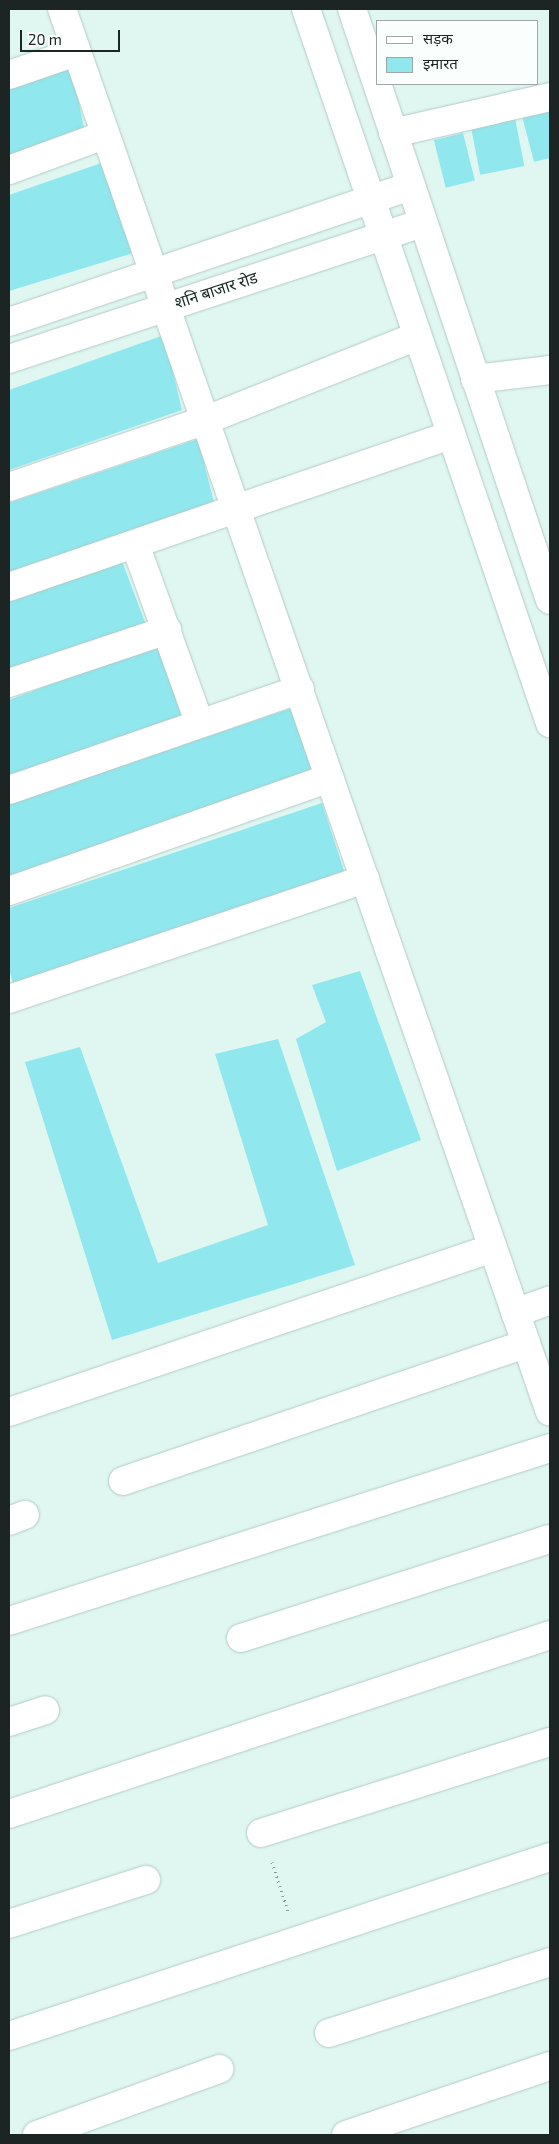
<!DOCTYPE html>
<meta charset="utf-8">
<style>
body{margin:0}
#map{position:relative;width:559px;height:2144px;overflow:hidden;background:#dff6f1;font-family:"Exo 2","Noto Sans Devanagari",sans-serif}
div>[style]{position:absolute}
.building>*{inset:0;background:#90e7ed;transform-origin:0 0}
.path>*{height:3px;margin-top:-1.5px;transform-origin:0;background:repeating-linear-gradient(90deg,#8a9b97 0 1px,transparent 0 5px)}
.roads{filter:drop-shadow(0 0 1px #b4cac5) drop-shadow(0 0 1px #b4cac5)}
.minor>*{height:28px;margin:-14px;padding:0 14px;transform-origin:14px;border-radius:14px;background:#fff}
.tertiary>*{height:28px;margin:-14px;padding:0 14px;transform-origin:14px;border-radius:14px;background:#fff}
span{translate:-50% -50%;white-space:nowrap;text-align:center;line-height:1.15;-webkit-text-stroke:4px #fafefd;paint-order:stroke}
.street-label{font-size:16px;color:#1c2523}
.frame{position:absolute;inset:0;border:10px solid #1c2523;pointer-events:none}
.legend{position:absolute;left:376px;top:20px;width:162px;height:65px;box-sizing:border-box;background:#fafefd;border:1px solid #a1a7a6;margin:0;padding:6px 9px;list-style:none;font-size:15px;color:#1c2523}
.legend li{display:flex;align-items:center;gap:10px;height:25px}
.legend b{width:25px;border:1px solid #a1a7a6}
.scale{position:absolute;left:20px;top:30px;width:100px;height:22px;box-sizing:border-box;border:2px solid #1c2523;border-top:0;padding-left:6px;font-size:15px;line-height:18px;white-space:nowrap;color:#1c2523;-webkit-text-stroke:4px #fafefd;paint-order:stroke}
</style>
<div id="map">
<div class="building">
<div style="clip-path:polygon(71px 62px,85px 133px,9px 162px,9px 84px)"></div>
<div style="clip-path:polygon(550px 109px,550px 158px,534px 162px,522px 116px)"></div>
<div style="left:515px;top:118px;width:49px;height:45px;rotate:79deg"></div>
<div style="left:463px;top:133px;width:49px;height:30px;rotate:76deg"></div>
<div style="clip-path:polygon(110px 160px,143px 250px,9px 291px,9px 195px)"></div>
<div style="clip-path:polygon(164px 335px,182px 410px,9px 470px,9px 390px)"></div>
<div style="clip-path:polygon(198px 439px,216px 510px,9px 581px,9px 503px)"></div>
<div style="clip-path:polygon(122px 561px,146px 625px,9px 672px,9px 601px)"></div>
<div style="clip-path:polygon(164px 642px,190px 713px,9px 778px,9px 700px)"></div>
<div style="clip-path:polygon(292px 708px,313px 772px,9px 882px,9px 804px)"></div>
<div style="clip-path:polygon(322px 803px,346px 877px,14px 987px,9px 969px,9px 908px)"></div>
<div style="clip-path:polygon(360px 971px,421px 1140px,337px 1171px,296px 1039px,326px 1022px,312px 985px)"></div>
<div style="clip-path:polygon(278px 1039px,355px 1265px,112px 1340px,25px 1062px,80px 1047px,158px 1263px,268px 1225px,215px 1054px)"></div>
</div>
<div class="path">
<div style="left:272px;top:1862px;width:52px;rotate:71.9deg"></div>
</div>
<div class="roads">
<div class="minor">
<div style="left:62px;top:9px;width:1485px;rotate:70.82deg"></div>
<div style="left:9px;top:75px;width:71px;rotate:-18.9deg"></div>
<div style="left:393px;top:133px;width:161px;rotate:-12.9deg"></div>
<div style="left:9px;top:170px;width:101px;rotate:-20.2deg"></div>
<div style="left:475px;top:379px;width:76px;rotate:-6.8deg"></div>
<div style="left:9px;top:487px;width:208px;rotate:-18.8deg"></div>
<div style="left:206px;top:420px;width:227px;rotate:-21.7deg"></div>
<div style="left:135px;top:544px;width:189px;rotate:70.2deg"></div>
<div style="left:9px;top:587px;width:467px;rotate:-19deg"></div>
<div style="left:9px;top:683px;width:167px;rotate:-18.5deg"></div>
<div style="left:9px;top:790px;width:308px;rotate:-19.1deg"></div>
<div style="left:9px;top:891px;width:340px;rotate:-19.4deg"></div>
<div style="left:9px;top:999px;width:376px;rotate:-18.6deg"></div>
<div style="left:515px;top:1313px;width:37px;rotate:-20deg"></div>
<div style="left:9px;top:1412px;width:511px;rotate:-18.72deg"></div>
<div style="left:123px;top:1481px;width:426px;rotate:-18.8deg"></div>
<div style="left:9px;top:1521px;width:17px;rotate:-21deg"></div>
<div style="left:9px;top:1621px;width:568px;rotate:-17.73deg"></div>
<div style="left:241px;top:1638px;width:324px;rotate:-17.8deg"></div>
<div style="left:9px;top:1722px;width:38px;rotate:-18deg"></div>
<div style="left:9px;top:1814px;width:570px;rotate:-18.31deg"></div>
<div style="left:261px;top:1833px;width:303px;rotate:-17.5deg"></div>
<div style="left:9px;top:1924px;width:144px;rotate:-17.8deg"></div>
<div style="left:329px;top:2033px;width:232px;rotate:-17.8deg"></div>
<div style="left:9px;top:2036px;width:570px;rotate:-18.31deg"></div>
<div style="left:37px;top:2135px;width:194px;rotate:-19.9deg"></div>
<div style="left:346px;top:2135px;width:215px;rotate:-18.7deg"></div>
</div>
<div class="tertiary">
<div style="left:306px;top:9px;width:755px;rotate:71.13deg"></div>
<div style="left:352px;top:9px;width:623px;rotate:71.48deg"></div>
<div style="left:9px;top:322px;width:424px;rotate:-18.7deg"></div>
<div style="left:9px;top:359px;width:436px;rotate:-18.2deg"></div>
</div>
</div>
<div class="street-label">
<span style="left:216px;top:290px;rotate:-18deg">शनि बाजार रोड</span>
</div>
<div class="frame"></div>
<ul class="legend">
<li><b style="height:6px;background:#fff"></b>सड़क</li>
<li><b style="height:14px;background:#90e7ed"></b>इमारत</li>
</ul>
<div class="scale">20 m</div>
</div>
